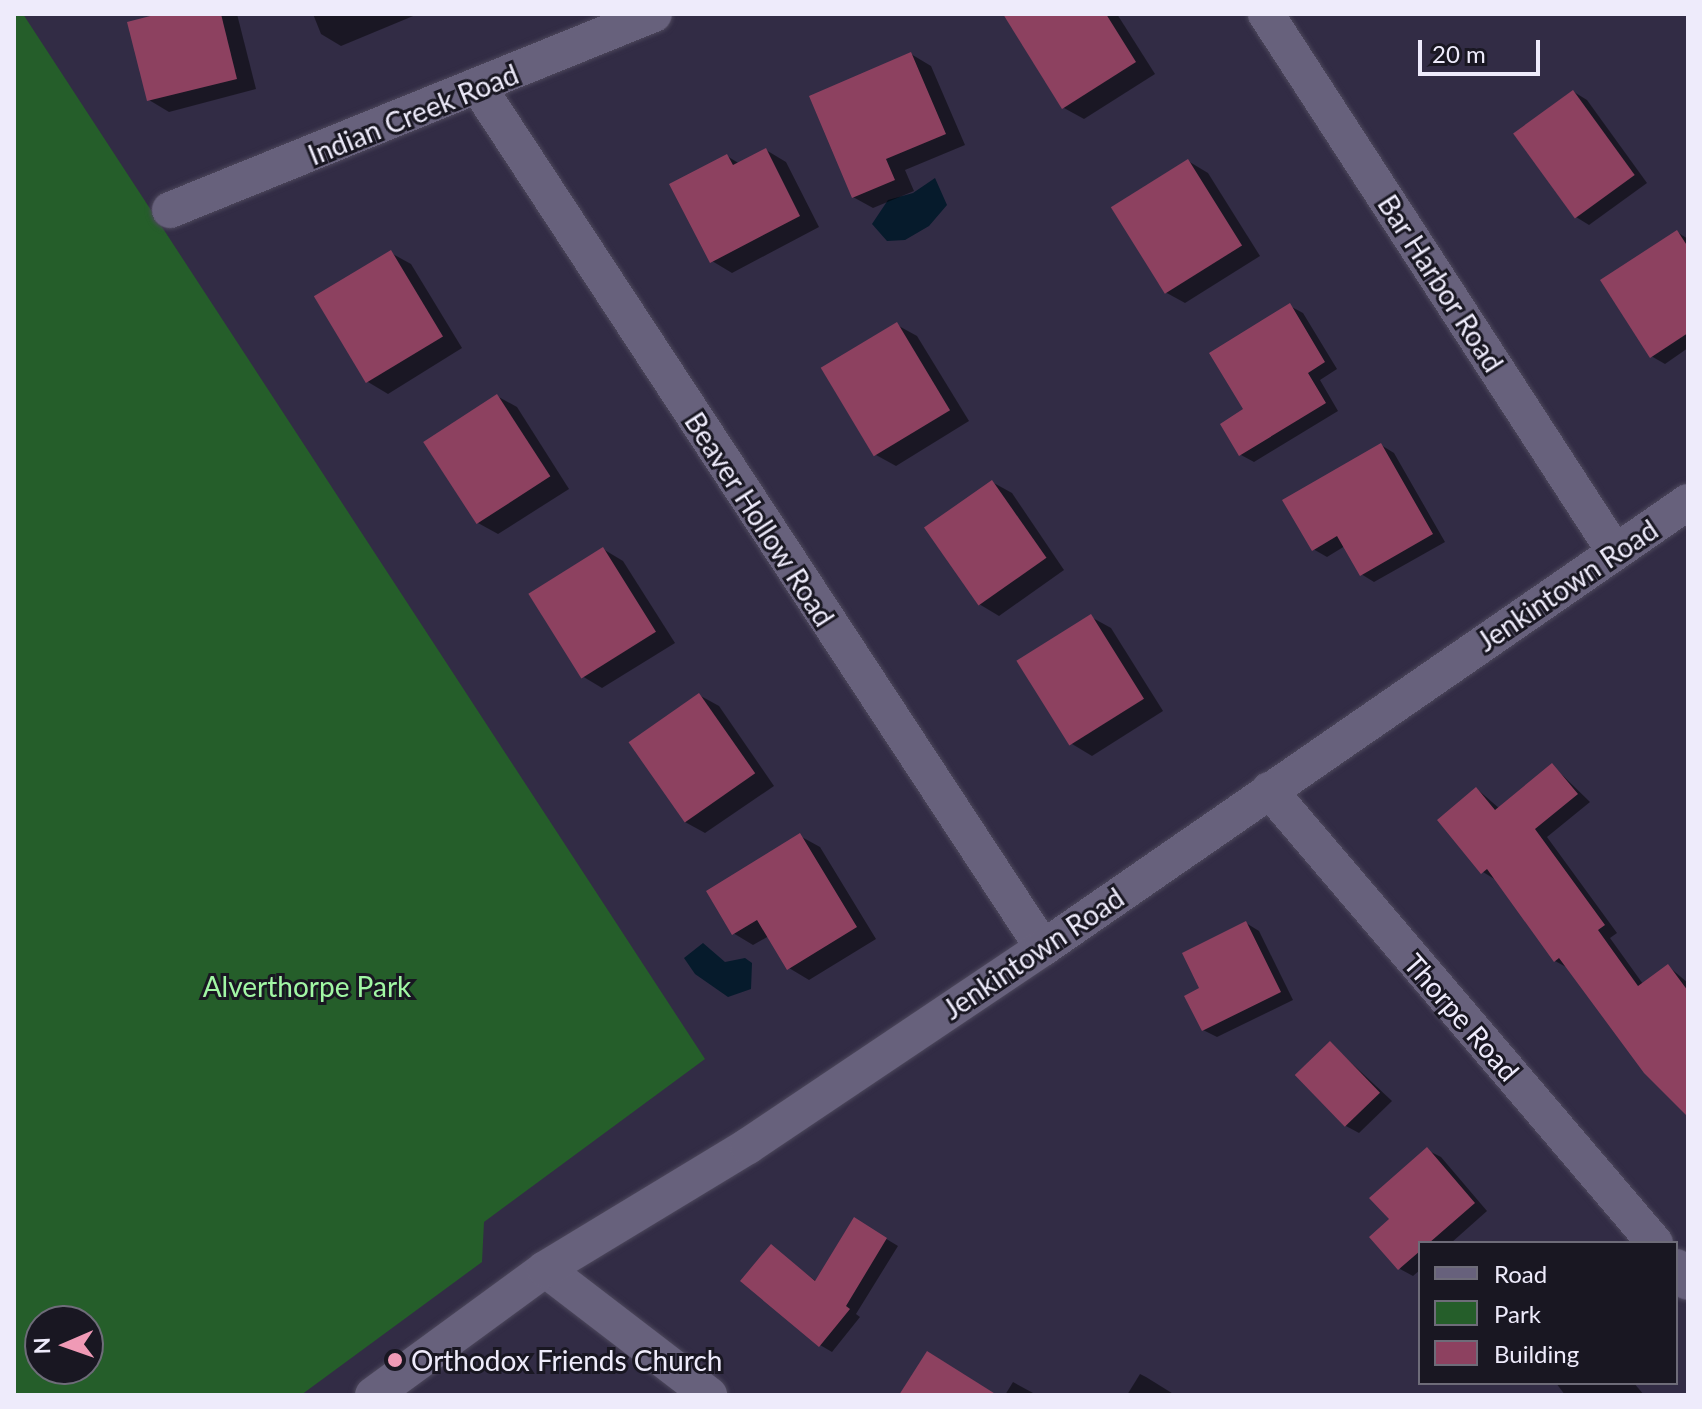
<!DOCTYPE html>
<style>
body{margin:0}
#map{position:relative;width:1702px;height:1409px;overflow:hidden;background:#322c45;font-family:Lato,sans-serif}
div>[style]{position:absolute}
.green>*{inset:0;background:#255e2a}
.water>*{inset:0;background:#061b2c}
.shadow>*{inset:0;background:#0007}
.building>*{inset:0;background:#8d4160;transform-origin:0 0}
.roads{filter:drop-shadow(0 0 2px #4d485c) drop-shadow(0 0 2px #4d485c)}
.street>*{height:36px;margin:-18px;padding:0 18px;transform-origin:18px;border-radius:18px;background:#67617c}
.dots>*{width:22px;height:22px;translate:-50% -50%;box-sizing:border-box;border:4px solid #191722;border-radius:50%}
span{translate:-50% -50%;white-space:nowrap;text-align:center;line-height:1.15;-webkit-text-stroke:6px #191722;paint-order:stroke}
.street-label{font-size:28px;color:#eeebfb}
.park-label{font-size:28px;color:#a1f7a4}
.poi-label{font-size:28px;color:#eeebfb}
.left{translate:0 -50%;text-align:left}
.frame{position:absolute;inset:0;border:16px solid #eeebfb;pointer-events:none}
.legend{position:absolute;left:1418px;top:1241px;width:260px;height:144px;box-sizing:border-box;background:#191722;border:2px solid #6e6c79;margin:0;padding:10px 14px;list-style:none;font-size:24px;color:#eeebfb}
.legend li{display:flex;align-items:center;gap:16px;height:40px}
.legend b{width:40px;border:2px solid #6e6c79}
.north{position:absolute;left:24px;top:1305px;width:80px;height:80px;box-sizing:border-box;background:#191722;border:2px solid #6e6c79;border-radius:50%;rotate:268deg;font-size:22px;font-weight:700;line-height:32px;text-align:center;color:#eeebfb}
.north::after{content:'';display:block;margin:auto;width:28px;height:36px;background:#f09ab6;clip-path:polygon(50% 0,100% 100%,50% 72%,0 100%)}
.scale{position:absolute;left:1418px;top:40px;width:122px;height:36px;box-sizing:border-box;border:4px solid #eeebfb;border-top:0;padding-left:10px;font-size:24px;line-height:28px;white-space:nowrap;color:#eeebfb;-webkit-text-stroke:6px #191722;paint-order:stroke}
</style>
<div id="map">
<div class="green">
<div style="clip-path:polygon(evenodd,14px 14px,23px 14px,705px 1059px,484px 1222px,482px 1262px,301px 1395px,14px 1395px,14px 14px,40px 1321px,88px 1321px,88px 1369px,40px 1369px,40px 1321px)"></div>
</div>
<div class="water">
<div style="clip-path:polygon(935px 178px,947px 205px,929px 226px,905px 240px,887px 241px,872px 224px,888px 200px,913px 193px)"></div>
<div style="clip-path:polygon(703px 943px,725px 962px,745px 958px,752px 963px,751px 989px,728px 997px,695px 974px,684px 958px)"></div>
</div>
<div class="shadow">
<div style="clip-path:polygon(166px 14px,237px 14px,256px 89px,169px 112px,149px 100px)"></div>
<div style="clip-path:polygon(313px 14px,418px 14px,341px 46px,321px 34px)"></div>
<div style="clip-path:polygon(1025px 14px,1117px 14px,1155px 74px,1084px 119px,1064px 108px)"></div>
<div style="clip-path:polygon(911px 54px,931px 66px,965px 145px,905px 170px,914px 191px,873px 208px,853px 197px)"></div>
<div style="clip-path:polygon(1574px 92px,1587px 100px,1647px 183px,1589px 225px,1576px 217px)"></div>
<div style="clip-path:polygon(766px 150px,786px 162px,819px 227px,732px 273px,712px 261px,727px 156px,740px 164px)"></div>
<div style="clip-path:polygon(1188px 161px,1208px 173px,1260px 256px,1185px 303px,1165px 292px)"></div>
<div style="clip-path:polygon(1677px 232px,1688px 239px,1688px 348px,1665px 364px,1651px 356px)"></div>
<div style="clip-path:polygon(391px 253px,411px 264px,462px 348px,388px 394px,368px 382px)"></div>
<div style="clip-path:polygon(1290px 306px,1303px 313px,1337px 369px,1320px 380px,1338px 411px,1254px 462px,1241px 455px,1223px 424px,1246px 410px)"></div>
<div style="clip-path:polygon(897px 325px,917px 336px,969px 421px,896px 466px,876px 455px)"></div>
<div style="clip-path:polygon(497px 396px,517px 407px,569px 489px,498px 534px,478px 523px)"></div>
<div style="clip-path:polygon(1381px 445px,1394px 453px,1445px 542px,1374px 582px,1361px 574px,1345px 546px,1327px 557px,1313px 549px)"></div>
<div style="clip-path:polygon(992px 482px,1012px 493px,1064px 570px,999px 616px,979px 604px)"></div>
<div style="clip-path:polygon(603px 549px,623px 561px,675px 643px,602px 688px,582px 676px)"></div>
<div style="clip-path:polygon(1091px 617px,1111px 628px,1163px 711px,1092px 756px,1072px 744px)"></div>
<div style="clip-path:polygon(699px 695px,719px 706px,774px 786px,705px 833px,685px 822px)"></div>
<div style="clip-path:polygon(1552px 765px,1590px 802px,1547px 837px,1617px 933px,1610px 938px,1643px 984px,1668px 966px,1688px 983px,1688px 1114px,1568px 968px,1555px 961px,1496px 880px,1483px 872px,1477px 789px,1500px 809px)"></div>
<div style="clip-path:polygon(800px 836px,820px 847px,876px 939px,809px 980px,789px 968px,769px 936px,753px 945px,733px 933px)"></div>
<div style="clip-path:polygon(1246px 923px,1259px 931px,1293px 1000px,1217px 1037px,1203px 1030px,1202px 989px)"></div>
<div style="clip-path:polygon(1330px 1043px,1392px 1101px,1359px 1133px,1346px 1126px)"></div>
<div style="clip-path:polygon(1427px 1150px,1441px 1157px,1487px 1211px,1451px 1243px,1420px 1243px,1420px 1270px,1413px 1276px,1400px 1269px)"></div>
<div style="clip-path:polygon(855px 1220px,898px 1246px,856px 1314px,860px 1317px,832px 1352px,820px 1345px,771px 1247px,817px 1282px)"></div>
<div style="clip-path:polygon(1140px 1374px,1146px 1377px,1175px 1395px,1127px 1395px)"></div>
<div style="clip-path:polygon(1013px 1382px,1033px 1393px,1036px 1395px,1005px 1395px)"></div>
<div style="clip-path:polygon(1556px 1383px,1634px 1383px,1644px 1395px,1565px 1395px)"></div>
</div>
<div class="building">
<div style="clip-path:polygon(158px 14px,221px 14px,237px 79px,147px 101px,127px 22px)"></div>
<div style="clip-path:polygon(1003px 14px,1106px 14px,1136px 62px,1062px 109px)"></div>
<div style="clip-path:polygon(911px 52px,946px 134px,886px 159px,895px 180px,852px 198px,809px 96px)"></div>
<div style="left:1573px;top:90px;width:105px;height:74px;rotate:54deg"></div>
<div style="clip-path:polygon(766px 148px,800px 216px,710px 263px,669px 184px,727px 154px,733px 165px)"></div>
<div style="left:1188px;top:159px;width:102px;height:91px;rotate:58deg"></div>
<div style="clip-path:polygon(1677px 230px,1688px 247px,1688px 333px,1650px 358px,1600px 280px)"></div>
<div style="left:391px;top:250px;width:101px;height:90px;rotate:59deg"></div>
<div style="clip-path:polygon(1290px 303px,1325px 362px,1308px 373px,1326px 403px,1239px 456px,1220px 424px,1243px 409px,1209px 353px)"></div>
<div style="left:897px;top:322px;width:103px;height:89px;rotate:59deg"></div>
<div style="left:497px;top:394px;width:98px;height:88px;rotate:57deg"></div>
<div style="clip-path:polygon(1381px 443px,1433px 534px,1360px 576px,1337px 536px,1312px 551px,1282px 500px)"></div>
<div style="left:992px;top:480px;width:95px;height:83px;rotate:55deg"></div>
<div style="left:603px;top:547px;width:100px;height:88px;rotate:58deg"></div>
<div style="left:1091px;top:614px;width:100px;height:88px;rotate:58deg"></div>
<div style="left:699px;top:693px;width:98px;height:86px;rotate:55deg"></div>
<div style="clip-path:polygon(1552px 763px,1578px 794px,1535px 829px,1605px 925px,1598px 930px,1638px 986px,1668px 964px,1688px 991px,1688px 1117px,1644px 1073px,1559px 958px,1554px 962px,1487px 869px,1481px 874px,1437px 820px,1476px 787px,1495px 810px)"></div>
<div style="clip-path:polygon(800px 833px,857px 927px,787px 970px,757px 920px,732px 935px,706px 891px)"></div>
<div style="clip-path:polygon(1246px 921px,1281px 992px,1202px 1031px,1184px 996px,1199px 988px,1182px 953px)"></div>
<div style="left:1330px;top:1041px;width:72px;height:49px;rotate:46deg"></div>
<div style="clip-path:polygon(1427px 1147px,1475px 1203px,1429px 1243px,1420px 1243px,1420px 1251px,1398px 1270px,1369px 1237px,1389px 1219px,1369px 1198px)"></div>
<div style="clip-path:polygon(854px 1217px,887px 1238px,846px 1306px,850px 1309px,819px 1347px,740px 1281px,771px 1244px,815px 1281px)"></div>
<div style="clip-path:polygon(927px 1351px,997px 1395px,899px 1395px)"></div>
</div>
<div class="roads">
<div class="street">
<div style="left:1266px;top:14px;width:641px;rotate:57.03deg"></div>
<div style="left:479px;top:88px;width:1028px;rotate:56.74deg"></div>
<div style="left:170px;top:210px;width:522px;rotate:-22.05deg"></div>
<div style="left:1269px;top:790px;width:595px;rotate:49.57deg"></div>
<div style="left:1676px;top:1267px;width:19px;rotate:51deg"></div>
<div style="left:545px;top:1269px;width:207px;rotate:37.5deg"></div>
<div style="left:373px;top:1395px;width:213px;rotate:-36.2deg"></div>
<div style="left:545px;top:1269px;width:237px;rotate:-31.2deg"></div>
<div style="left:748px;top:1146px;width:355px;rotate:-33.9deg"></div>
<div style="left:1043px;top:948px;width:784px;rotate:-34.66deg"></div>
</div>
</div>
<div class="dots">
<div style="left:395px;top:1360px;background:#f09ab6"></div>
</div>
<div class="street-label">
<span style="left:413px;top:114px;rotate:-22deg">Indian Creek Road</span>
<span style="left:1441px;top:283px;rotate:57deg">Bar Harbor Road</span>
<span style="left:760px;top:519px;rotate:57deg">Beaver Hollow Road</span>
<span style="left:1567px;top:585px;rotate:-34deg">Jenkintown Road</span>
<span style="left:1033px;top:953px;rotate:-34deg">Jenkintown Road</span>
<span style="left:1462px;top:1017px;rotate:49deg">Thorpe Road</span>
</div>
<div class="park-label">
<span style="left:307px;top:986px">Alverthorpe Park</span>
</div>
<div class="poi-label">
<span class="left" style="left:411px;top:1360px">Orthodox Friends Church</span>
</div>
<div class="frame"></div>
<ul class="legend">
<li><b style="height:10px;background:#67617c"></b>Road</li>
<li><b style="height:22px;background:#255e2a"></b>Park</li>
<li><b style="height:22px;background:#8d4160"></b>Building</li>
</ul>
<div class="north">N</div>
<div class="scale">20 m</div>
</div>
